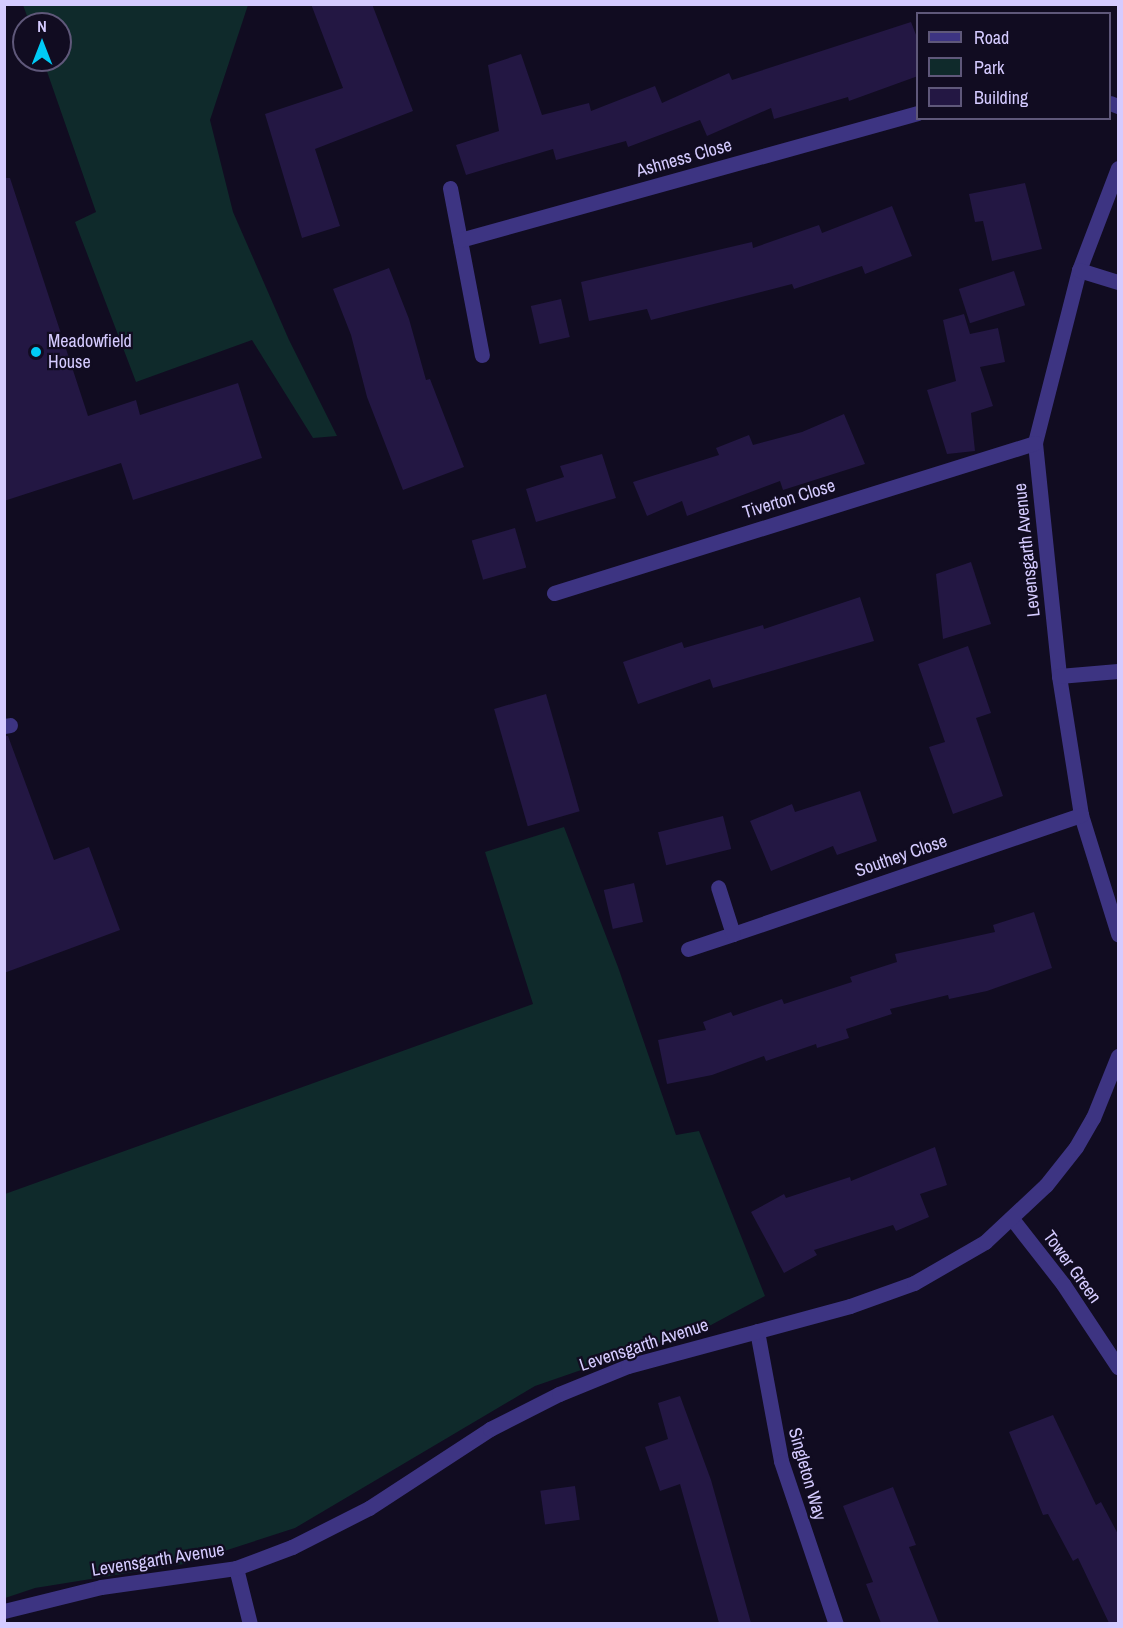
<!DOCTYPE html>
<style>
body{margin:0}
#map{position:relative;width:1123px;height:1628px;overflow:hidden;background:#110c21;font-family:"Archivo Narrow",sans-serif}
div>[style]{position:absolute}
.green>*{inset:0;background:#0f2a2b}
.building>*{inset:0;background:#231743;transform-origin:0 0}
.lane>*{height:15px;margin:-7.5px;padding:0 7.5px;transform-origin:7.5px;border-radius:7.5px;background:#3d3482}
.street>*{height:15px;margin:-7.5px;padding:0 7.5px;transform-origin:7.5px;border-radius:7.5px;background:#3d3482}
.dots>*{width:16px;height:16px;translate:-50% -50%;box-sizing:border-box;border:3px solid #110c21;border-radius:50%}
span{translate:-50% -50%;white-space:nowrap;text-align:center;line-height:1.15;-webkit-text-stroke:4.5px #110c21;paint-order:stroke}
.street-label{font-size:18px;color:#d5cbff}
.poi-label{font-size:18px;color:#d5cbff}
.left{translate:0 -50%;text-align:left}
.frame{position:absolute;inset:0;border:6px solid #d5cbff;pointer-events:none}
.legend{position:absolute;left:916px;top:12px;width:195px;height:108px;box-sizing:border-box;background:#110c21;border:2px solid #5f587a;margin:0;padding:8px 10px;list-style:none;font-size:18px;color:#d5cbff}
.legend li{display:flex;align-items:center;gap:12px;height:30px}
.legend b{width:30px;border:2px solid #5f587a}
.north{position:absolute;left:12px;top:12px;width:60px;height:60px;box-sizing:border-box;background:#110c21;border:2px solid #5f587a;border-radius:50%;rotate:0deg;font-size:16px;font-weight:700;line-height:24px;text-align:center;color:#d5cbff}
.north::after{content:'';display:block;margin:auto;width:21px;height:27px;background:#00cbf6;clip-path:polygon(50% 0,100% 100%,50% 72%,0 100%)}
</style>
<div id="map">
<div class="green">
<div style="clip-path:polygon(23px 5px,248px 5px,210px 120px,233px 212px,289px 340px,337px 436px,313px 438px,252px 340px,136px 382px,75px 222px,96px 212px,43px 60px,60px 60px,60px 24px,30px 24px)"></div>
<div style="clip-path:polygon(564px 827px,618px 967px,676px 1135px,699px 1131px,765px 1296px,711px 1325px,535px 1386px,295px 1528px,184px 1564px,35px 1588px,5px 1598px,5px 1194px,533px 1004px,485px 852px)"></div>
</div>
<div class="building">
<div style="clip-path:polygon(311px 4px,372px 4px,413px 111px,315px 149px,340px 226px,302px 238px,265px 114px,343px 88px)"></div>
<div style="clip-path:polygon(911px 22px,918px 40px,918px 76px,849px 101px,848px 97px,774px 119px,771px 108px,707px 136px,700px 120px,628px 147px,626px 141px,556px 160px,553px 149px,466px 175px,456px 145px,499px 131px,488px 65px,521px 54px,542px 115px,589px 103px,591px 111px,655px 86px,662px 103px,729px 73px,732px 80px)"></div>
<div style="clip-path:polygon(4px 178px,10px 178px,88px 416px,136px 400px,140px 415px,238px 383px,262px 458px,133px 500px,121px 463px,4px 501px)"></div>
<div style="clip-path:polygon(1025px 183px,1042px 249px,992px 261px,983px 221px,975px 222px,969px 194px)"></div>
<div style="clip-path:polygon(892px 206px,912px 256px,865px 274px,862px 266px,794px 289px,792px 284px,651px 320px,647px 309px,589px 321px,581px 282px,752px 242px,753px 248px,819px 225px,822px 233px)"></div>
<div style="clip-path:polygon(389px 268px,409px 319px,426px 380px,430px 379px,464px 467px,403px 490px,367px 397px,351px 335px,333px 289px)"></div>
<div style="left:1014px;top:271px;width:36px;height:58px;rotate:72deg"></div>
<div style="left:561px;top:299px;width:39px;height:31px;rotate:77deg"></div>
<div style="clip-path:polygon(964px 314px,970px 334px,998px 328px,1005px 362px,980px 367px,993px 406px,971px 413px,975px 451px,947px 454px,927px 390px,956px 381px,943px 320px)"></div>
<div style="clip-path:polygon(844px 414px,865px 464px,783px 490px,780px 481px,687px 516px,682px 501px,647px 516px,633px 482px,719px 455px,716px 448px,749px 435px,753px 445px,802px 432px)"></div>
<div style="clip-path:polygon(602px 454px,616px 498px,536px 522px,526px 489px,564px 477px,560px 466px)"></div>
<div style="left:515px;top:528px;width:41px;height:45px;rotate:74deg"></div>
<div style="clip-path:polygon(971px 562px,991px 624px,943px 639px,936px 574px)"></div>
<div style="clip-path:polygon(860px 597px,874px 641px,713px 688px,710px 679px,638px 704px,623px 662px,682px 642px,684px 648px,763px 625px,764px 629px)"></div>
<div style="clip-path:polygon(968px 646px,991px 713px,976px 718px,1003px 796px,953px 814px,929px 747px,945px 742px,918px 664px)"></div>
<div style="left:546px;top:694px;width:122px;height:54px;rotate:74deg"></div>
<div style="clip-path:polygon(4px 736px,8px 736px,54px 860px,89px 847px,120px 930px,4px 973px)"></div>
<div style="clip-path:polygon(860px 791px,877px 841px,837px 855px,833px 846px,771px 871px,750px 821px,792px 804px,795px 812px)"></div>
<div style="left:723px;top:816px;width:34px;height:67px;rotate:76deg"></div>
<div style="left:634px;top:883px;width:40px;height:31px;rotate:77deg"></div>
<div style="clip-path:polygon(1034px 912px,1052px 968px,987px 991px,949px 999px,948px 995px,890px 1009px,892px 1014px,846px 1029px,849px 1038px,817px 1048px,816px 1044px,766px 1061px,764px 1056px,712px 1075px,667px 1084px,658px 1040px,706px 1030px,703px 1022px,731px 1012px,733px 1016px,782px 999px,784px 1004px,852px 982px,850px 977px,897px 962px,895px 954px,995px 932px,993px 925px)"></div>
<div style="clip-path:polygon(935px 1147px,947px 1185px,920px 1194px,929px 1217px,896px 1231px,893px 1225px,814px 1250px,817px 1255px,784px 1273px,751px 1212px,784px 1194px,786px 1198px,850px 1177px,851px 1181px)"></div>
<div style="clip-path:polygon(680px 1396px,711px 1480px,751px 1623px,719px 1623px,680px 1484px,660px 1491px,645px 1447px,668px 1439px,658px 1403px)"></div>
<div style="clip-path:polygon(1053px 1415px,1096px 1505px,1101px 1502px,1119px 1536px,1119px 1623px,1109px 1623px,1078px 1558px,1073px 1561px,1048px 1514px,1043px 1515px,1009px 1432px)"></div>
<div style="left:575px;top:1486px;width:34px;height:35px;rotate:82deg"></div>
<div style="clip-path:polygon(893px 1487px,916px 1545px,909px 1547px,939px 1623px,881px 1623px,866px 1584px,873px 1582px,843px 1506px)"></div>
</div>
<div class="lane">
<div style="left:4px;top:726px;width:6px;rotate:-9deg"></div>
</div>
<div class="street">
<div style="left:1110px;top:103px;width:9px;rotate:21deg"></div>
<div style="left:1118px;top:168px;width:109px;rotate:110.9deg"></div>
<div style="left:1079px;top:270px;width:179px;rotate:104.3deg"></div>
<div style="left:1035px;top:443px;width:234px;rotate:84.1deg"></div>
<div style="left:1059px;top:676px;width:141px;rotate:81deg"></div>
<div style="left:1081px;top:815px;width:125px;rotate:72.7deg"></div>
<div style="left:450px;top:188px;width:170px;rotate:79.2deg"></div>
<div style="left:460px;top:240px;width:475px;rotate:-15.5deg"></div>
<div style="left:1079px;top:270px;width:41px;rotate:17.1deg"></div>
<div style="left:554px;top:593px;width:504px;rotate:-17.32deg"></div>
<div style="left:1059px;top:676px;width:59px;rotate:-4.8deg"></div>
<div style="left:733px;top:934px;width:368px;rotate:-18.9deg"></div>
<div style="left:688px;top:949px;width:47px;rotate:-18.4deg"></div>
<div style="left:733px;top:934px;width:49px;rotate:-107.7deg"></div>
<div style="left:1013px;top:1220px;width:81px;rotate:52deg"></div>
<div style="left:1063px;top:1284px;width:100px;rotate:56.5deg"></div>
<div style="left:757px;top:1331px;width:132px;rotate:79.5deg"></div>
<div style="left:781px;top:1461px;width:172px;rotate:71.4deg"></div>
<div style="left:236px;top:1568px;width:58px;rotate:76deg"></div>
<div style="left:4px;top:1611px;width:100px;rotate:-13.9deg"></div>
<div style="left:101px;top:1587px;width:136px;rotate:-8deg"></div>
<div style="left:236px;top:1568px;width:60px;rotate:-20.6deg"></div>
<div style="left:292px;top:1547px;width:86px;rotate:-26.9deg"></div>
<div style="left:369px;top:1508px;width:145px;rotate:-33.1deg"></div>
<div style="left:490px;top:1429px;width:77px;rotate:-26.9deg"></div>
<div style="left:559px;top:1394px;width:74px;rotate:-22.1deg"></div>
<div style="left:628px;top:1366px;width:230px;rotate:-15.1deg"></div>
<div style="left:850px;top:1306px;width:68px;rotate:-19.8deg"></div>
<div style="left:914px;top:1283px;width:82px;rotate:-30deg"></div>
<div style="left:985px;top:1242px;width:83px;rotate:-43.1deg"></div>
<div style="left:1046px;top:1185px;width:48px;rotate:-51.7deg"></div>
<div style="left:1076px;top:1147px;width:34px;rotate:-60deg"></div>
<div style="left:1093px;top:1118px;width:67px;rotate:-68deg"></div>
</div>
<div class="dots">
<div style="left:36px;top:352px;background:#00cbf6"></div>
</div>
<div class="street-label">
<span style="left:684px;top:158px;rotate:-16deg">Ashness Close</span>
<span style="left:789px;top:499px;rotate:-17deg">Tiverton Close</span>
<span style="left:1027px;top:550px;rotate:-96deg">Levensgarth Avenue</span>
<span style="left:901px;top:856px;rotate:-19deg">Southey Close</span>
<span style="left:1072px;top:1267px;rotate:54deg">Tower Green</span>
<span style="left:644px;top:1345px;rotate:-18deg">Levensgarth Avenue</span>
<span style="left:807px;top:1474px;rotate:74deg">Singleton Way</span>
<span style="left:158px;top:1560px;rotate:-9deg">Levensgarth Avenue</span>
</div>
<div class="poi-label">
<span class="left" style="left:48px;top:352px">Meadowfield<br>House</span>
</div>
<div class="frame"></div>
<ul class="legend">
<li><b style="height:8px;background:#3d3482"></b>Road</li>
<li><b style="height:16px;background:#0f2a2b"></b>Park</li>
<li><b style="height:16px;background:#231743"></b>Building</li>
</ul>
<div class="north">N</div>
</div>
